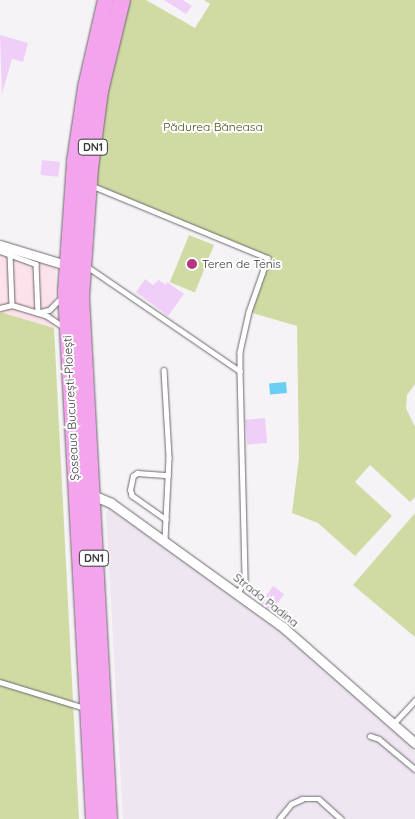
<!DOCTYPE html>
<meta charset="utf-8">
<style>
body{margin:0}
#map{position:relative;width:415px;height:819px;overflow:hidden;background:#f6f3f7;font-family:Quicksand,sans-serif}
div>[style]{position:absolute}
.commercial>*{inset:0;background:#fce2ea}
.built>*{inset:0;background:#eee6f0}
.green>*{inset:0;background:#d0dba4;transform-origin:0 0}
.water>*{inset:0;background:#68cef2;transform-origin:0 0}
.building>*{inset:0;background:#efcff8;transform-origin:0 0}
.roads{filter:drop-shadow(0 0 1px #6b686c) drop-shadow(0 0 1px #6b686c)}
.lane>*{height:4.5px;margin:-2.25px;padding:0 2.25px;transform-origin:2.25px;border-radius:2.25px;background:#fff}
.street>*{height:9px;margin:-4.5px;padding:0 4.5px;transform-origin:4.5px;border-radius:4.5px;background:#fff}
.highway>*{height:16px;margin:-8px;padding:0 8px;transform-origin:8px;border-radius:8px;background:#f4a3ed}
.dots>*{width:14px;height:14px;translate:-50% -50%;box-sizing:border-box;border:2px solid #fff;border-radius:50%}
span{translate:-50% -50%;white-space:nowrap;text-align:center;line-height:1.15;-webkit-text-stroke:4px #fff;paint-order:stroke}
.shield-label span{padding:1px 4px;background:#fff;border:1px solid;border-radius:4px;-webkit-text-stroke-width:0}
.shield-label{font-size:11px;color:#393739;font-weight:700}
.park-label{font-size:12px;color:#464e11}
.poi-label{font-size:12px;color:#393739}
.left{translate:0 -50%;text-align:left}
.street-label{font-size:12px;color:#393739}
</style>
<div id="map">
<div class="commercial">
<div style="clip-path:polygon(0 248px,56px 264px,54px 328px,0 312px)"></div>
</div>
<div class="built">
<div style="clip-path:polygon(111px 503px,238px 593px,415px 743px,415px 819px,123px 819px,106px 513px)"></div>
</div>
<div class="green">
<div style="clip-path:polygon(122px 0,146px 0,195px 28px,210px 4px,204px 0,415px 0,415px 384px,407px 395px,406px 408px,415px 427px,415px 497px,410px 502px,370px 465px,355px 482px,392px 516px,355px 556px,318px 523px,292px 513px,299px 458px,297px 326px,249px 312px,268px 258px,88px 184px)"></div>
<div style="left:189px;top:235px;width:27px;height:51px;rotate:22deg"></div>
<div style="clip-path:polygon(0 312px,54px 328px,79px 819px,0 819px)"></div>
<div style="clip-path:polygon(415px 513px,415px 637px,353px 585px)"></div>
</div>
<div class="water">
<div style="left:286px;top:382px;width:11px;height:17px;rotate:85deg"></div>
</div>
<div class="building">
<div style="clip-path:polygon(164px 0,183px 0,192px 6px,186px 14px)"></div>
<div style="clip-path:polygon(0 35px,28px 43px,23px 62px,12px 59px,2px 94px)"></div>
<div style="left:42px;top:160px;width:18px;height:15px;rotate:6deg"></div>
<div style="clip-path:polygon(145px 279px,153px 285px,159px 280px,166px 285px,167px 282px,184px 294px,168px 316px,136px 292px)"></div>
<div style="left:265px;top:418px;width:25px;height:20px;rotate:85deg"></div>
<div style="clip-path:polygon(273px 586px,284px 594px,272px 611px,246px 592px,250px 587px,265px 597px)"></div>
</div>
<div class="roads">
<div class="lane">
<div style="left:93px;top:186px;width:189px;rotate:22.4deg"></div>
<div style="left:268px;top:258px;width:57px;rotate:109.4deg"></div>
<div style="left:249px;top:312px;width:41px;rotate:102.7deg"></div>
<div style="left:240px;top:352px;width:19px;rotate:90deg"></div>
<div style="left:0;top:251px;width:38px;rotate:20deg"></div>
<div style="left:36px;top:264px;width:49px;rotate:87.7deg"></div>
<div style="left:10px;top:254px;width:51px;rotate:87.8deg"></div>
<div style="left:12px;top:305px;width:37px;rotate:17deg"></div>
<div style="left:47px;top:316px;width:20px;rotate:33deg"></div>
<div style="left:88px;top:267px;width:184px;rotate:34.4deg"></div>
<div style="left:240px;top:371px;width:210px;rotate:88.6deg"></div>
<div style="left:245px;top:581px;width:14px;rotate:120deg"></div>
<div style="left:0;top:308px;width:12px;rotate:-14deg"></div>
<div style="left:40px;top:312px;width:9px;rotate:-13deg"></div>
<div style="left:49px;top:310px;width:17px;rotate:-45deg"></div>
<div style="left:164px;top:370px;width:88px;rotate:86.7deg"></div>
<div style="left:169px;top:458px;width:83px;rotate:92.8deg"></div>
<div style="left:166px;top:520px;width:42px;rotate:-144.8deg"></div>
<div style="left:132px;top:496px;width:6px;rotate:-108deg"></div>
<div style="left:130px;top:490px;width:14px;rotate:-78deg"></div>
<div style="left:133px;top:476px;width:5px;rotate:-37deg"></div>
<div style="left:137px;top:473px;width:31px;rotate:4deg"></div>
<div style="left:0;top:682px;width:89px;rotate:17deg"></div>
<div style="left:393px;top:724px;width:33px;rotate:-47deg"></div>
<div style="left:370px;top:736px;width:9px;rotate:18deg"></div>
<div style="left:379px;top:739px;width:47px;rotate:39.8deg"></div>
<div style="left:279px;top:819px;width:19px;rotate:-51deg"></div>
<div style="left:291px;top:804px;width:12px;rotate:-24deg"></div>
<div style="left:302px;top:799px;width:17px"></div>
<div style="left:319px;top:799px;width:30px;rotate:42deg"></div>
</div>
<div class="street">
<div style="left:0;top:245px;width:69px;rotate:16.9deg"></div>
<div style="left:90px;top:494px;width:23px;rotate:23deg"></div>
<div style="left:111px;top:503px;width:213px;rotate:35.8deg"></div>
<div style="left:284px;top:628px;width:174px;rotate:41.3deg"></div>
</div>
<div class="highway">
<div style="left:94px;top:819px;width:529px;rotate:-93.04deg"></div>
<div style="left:66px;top:291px;width:130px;rotate:-86deg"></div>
<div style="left:75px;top:161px;width:75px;rotate:-81.5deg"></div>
<div style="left:86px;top:87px;width:89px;rotate:-77.1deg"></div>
<div style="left:109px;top:819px;width:523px;rotate:-93.07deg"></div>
<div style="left:81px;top:297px;width:129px;rotate:-86deg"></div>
<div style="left:90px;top:168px;width:78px;rotate:-82.6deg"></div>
<div style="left:100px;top:91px;width:94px;rotate:-76.4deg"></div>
</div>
</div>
<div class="dots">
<div style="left:192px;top:264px;background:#b4347f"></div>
</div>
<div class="shield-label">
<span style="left:93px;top:147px">DN1</span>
<span style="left:94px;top:558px">DN1</span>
</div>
<div class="park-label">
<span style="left:213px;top:127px">Pădurea Băneasa</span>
</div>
<div class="poi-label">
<span class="left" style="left:202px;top:264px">Teren de Tenis</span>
</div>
<div class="street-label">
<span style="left:71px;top:408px;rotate:-93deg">Șoseaua București-Ploiești</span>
<span style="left:266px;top:600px;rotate:38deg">Strada Padina</span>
</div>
</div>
